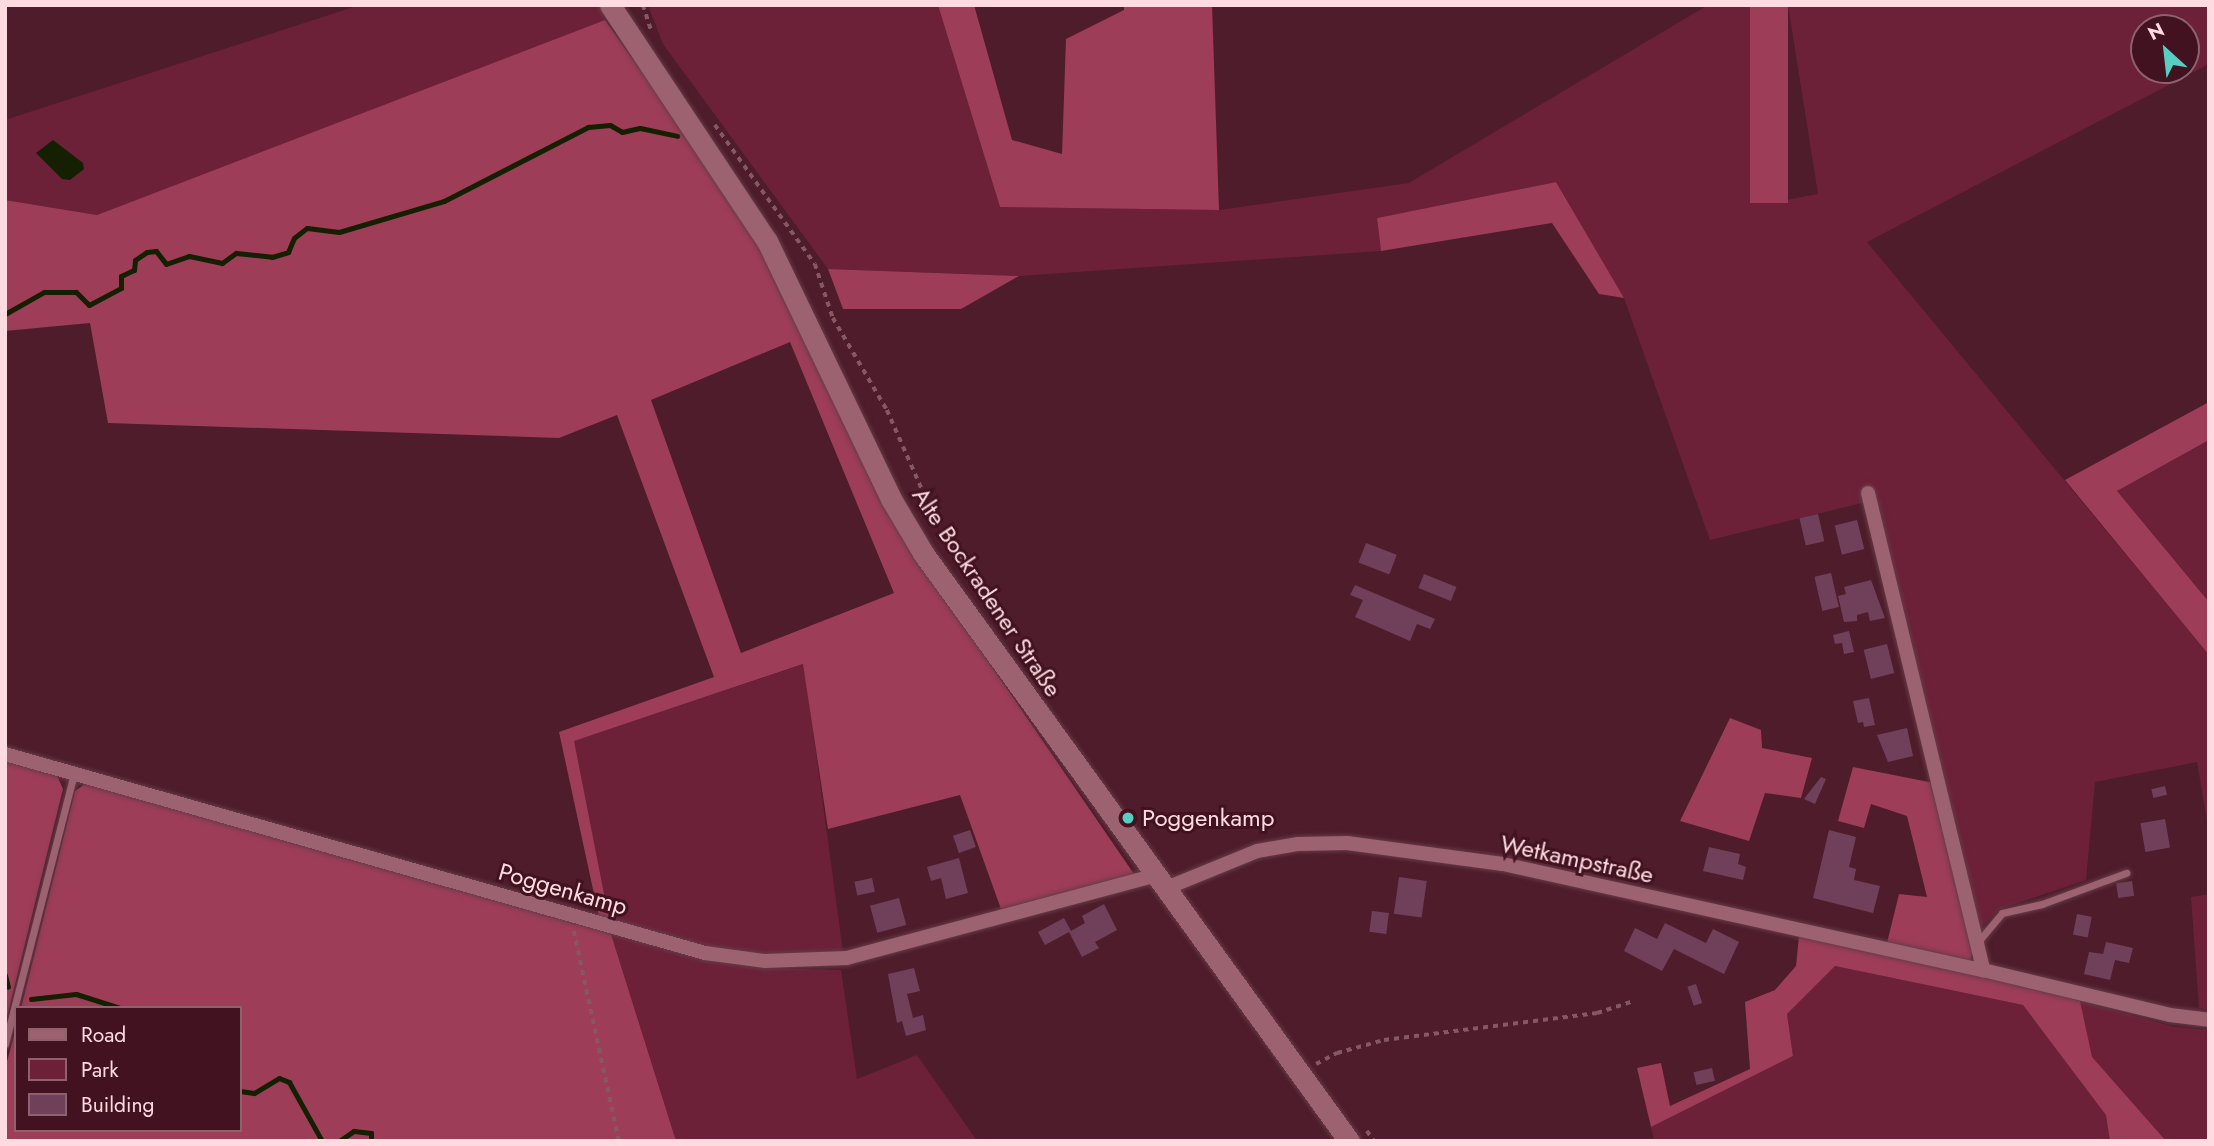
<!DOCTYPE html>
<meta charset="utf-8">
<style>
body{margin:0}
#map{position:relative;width:2214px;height:1146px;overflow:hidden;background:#4e1c2a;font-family:Jost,sans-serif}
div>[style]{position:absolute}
.green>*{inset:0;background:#6c2138}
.forest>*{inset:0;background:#9e3d58;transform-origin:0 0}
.water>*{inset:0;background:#151f02}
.stream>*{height:5px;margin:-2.5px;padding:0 2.5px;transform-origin:2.5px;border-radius:2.5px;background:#151f02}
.building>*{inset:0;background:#70405b;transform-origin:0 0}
.path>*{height:3.5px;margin-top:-1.75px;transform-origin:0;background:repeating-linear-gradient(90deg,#855864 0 5px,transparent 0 10px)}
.roads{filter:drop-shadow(0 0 2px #663b48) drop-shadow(0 0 2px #663b48)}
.lane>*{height:7px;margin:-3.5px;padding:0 3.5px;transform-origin:3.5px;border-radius:3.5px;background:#9c626f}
.street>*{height:14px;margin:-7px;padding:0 7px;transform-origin:7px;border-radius:7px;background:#9c626f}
.secondary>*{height:21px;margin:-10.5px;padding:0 10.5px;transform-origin:10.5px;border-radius:10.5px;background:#9c626f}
.dots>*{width:19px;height:19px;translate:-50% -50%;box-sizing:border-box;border:4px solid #421220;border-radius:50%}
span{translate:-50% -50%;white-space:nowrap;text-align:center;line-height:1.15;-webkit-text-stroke:6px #421220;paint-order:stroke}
.street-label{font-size:24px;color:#fddbe1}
.poi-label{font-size:24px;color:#fddbe1}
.left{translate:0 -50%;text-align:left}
.frame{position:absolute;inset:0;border:7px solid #fddbe1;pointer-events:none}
.legend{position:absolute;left:14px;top:1006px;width:228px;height:126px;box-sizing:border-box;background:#421220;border:2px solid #8d626d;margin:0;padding:9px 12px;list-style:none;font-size:21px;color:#fddbe1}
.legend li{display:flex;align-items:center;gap:14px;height:35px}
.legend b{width:35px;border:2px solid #8d626d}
.north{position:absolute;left:2130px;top:14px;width:70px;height:70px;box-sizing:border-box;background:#421220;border:2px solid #8d626d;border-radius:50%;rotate:333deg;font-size:19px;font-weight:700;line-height:28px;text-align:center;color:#fddbe1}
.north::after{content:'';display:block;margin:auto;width:24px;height:32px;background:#57cec1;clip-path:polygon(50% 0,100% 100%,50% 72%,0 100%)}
</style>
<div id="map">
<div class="green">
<div style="clip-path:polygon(360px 5px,599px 5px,605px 20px,97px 215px,5px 200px,5px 120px)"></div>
<div style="clip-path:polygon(evenodd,648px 5px,938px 5px,1000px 207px,1219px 210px,1409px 183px,1708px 5px,1750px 5px,1781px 201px,1818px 194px,1788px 5px,2209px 5px,2209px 64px,1867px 242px,2209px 655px,2209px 832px,2197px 762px,2095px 782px,2086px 880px,2000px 909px,1980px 928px,1874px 500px,1710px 540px,1624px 298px,1556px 182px,1377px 218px,1381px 251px,1019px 276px,828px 269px,663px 44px,648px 5px,2144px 28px,2186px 28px,2186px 70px,2144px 70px,2144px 28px)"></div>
<div style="clip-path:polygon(2209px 440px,2209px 602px,2117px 491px)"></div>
<div style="clip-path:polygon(804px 664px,843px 952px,763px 956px,705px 947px,609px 919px,573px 741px)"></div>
<div style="clip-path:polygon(2209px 894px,2209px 1010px,2199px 1008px,2191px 897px)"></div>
<div style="clip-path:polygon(610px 931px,708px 960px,761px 968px,841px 970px,857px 1079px,917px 1055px,977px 1141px,676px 1141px)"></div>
<div style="clip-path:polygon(1835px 966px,2023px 1005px,2107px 1115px,2110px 1141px,1654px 1141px,1651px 1127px,1793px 1056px,1787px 1014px)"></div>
<div style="clip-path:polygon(2080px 1001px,2174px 1027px,2209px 1030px,2209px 1141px,2166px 1141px,2091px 1057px)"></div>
</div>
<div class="forest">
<div style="clip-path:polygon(938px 5px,974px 5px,1012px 140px,1062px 154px,1066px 39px,1124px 10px,1124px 5px,1212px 5px,1219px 210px,1000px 207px)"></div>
<div style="left:1750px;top:5px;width:38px;height:198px"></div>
<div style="clip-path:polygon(evenodd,605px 20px,763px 242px,918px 559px,1134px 874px,1001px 909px,960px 795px,828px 829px,803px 664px,574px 741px,609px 919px,599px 917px,559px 732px,714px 677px,617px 415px,559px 438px,108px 423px,90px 323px,5px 331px,5px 200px,97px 215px,605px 20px,790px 342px,894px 593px,741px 653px,651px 400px,790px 342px)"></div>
<div style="clip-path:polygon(1556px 182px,1624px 298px,1599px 294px,1552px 223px,1381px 251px,1377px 218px)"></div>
<div style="clip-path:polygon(828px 269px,1019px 276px,961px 309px,843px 309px)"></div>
<div style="clip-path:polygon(2209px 402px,2209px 440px,2117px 491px,2209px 602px,2209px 655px,2065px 480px)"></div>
<div style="clip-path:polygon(1730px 718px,1761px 730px,1762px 748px,1812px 758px,1801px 798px,1765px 793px,1749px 841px,1680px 821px)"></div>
<div style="clip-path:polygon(5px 760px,56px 773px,63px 789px,5px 1025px)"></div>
<div style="clip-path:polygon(1853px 767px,1934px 783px,1973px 951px,1967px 970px,2080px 1001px,2092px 1057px,2166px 1141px,2110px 1141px,2106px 1115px,2023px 1005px,1835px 966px,1787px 1014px,1793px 1056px,1651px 1127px,1637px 1068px,1661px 1063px,1670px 1106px,1750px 1069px,1745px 1002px,1775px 990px,1796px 966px,1799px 936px,1884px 955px,1899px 894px,1927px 897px,1907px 816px,1871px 804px,1864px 828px,1838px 821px)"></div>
<div style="clip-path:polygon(88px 782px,610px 931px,676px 1141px,5px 1141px,5px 1069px,16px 1028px,16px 1130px,240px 1130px,240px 1008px,21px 1008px,75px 791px)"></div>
</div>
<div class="water">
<div style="clip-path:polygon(53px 140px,83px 163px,84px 169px,70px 180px,62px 179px,36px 153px)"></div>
</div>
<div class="stream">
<div style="left:5px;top:314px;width:45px;rotate:-29.4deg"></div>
<div style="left:44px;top:292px;width:32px"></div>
<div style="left:76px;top:292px;width:18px;rotate:45deg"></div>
<div style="left:89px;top:305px;width:36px;rotate:-28deg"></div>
<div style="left:121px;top:288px;width:12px;rotate:-90deg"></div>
<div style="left:121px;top:276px;width:14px;rotate:-25deg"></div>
<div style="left:134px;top:270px;width:10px;rotate:-84deg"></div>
<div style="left:135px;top:260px;width:14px;rotate:-34deg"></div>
<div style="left:147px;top:252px;width:9px;rotate:-6deg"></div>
<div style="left:156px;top:251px;width:16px;rotate:52deg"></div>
<div style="left:166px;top:264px;width:24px;rotate:-19deg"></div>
<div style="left:189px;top:256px;width:34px;rotate:12deg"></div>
<div style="left:222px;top:263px;width:17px;rotate:-36deg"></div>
<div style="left:236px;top:253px;width:36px;rotate:6deg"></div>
<div style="left:272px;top:257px;width:17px;rotate:-17deg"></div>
<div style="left:288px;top:252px;width:15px;rotate:-67deg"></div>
<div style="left:294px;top:238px;width:16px;rotate:-38deg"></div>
<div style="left:307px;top:228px;width:32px;rotate:7deg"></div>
<div style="left:339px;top:232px;width:109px;rotate:-16.4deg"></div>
<div style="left:444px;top:201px;width:162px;rotate:-27.2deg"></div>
<div style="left:588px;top:127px;width:22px;rotate:-5deg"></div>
<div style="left:610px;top:125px;width:14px;rotate:30deg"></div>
<div style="left:622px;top:132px;width:18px;rotate:-13deg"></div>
<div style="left:640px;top:128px;width:38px;rotate:12deg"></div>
<div style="left:5px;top:975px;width:12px;rotate:76deg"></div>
<div style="left:31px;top:999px;width:45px;rotate:-6.3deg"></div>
<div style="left:76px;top:994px;width:46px;rotate:17.7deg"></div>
<div style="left:240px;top:1091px;width:14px;rotate:8deg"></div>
<div style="left:254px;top:1093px;width:29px;rotate:-31deg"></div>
<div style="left:279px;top:1078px;width:11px;rotate:22deg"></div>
<div style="left:289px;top:1082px;width:68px;rotate:60.8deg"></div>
<div style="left:339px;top:1141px;width:18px;rotate:-34deg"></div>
<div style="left:354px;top:1131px;width:17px;rotate:7deg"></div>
<div style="left:371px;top:1133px;width:8px;rotate:90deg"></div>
</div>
<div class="building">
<div style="left:1818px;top:514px;width:28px;height:19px;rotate:77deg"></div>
<div style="left:1857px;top:520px;width:30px;height:23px;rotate:76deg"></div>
<div style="left:1366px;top:543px;width:33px;height:21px;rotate:21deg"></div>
<div style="left:1831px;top:573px;width:35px;height:17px;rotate:77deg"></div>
<div style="left:1424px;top:574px;width:35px;height:15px;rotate:22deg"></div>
<div style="clip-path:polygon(1871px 580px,1885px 618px,1870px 621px,1868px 612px,1857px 615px,1857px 621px,1844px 622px,1838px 596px,1846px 594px,1844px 587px)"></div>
<div style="clip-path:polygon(1355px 585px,1435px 619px,1430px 629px,1417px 624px,1410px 641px,1355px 617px,1363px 600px,1350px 595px)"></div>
<div style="clip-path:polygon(1849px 631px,1854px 652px,1844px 654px,1842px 643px,1835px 644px,1833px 635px)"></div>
<div style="left:1887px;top:644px;width:30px;height:24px;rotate:76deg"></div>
<div style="clip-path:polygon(1869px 698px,1875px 725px,1864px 727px,1863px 722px,1858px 723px,1853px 701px)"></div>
<div style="clip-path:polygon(1907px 728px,1913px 756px,1888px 762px,1877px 735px)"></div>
<div style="clip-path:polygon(1821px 777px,1826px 779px,1815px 804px,1804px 799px)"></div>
<div style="left:2165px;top:786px;width:9px;height:14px;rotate:77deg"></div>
<div style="left:2165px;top:819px;width:29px;height:25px;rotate:80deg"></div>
<div style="left:970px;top:830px;width:18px;height:18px;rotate:71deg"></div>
<div style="clip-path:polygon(1829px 830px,1856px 837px,1849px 867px,1856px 869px,1854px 880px,1880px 886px,1873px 913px,1813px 898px)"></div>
<div style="clip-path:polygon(1709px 847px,1740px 854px,1738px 864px,1746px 867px,1743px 880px,1703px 871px)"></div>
<div style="clip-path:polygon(959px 858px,968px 893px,946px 899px,941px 878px,931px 881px,927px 867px)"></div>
<div style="left:1399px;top:877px;width:28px;height:37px;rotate:8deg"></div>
<div style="left:872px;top:878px;width:14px;height:18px;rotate:78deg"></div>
<div style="left:2132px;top:881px;width:15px;height:16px;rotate:82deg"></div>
<div style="left:899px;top:898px;width:28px;height:30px;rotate:75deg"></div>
<div style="clip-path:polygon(1104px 904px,1117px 930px,1095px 942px,1099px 948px,1082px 957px,1069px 932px,1045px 945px,1038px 932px,1064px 918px,1071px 931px,1085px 923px,1082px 916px)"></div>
<div style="left:1372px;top:911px;width:17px;height:21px;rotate:7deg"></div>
<div style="left:2077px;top:914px;width:15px;height:21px;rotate:11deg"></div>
<div style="clip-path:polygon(1665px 923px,1706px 943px,1713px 929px,1739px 942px,1724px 974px,1674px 949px,1662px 971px,1624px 951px,1635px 928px,1657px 939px)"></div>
<div style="clip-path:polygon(2106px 942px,2133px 948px,2129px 963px,2115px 960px,2110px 980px,2084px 974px,2089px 952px,2103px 954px)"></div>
<div style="clip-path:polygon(914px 968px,920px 991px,907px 994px,913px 1018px,923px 1015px,926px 1030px,906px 1036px,902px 1021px,897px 1023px,888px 974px)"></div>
<div style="left:1696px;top:984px;width:20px;height:9px;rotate:72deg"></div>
<div style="left:1712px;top:1068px;width:13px;height:19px;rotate:77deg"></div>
</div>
<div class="path">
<div style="left:643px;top:5px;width:28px;rotate:72deg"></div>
<div style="left:715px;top:125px;width:171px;rotate:54.3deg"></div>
<div style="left:815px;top:264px;width:57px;rotate:71.6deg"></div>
<div style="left:833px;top:318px;width:107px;rotate:59.6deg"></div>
<div style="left:887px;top:410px;width:92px;rotate:66.2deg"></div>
<div style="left:924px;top:494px;width:126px;rotate:61deg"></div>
<div style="left:574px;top:931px;width:215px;rotate:77.9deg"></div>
<div style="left:1316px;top:1064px;width:24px;rotate:-28deg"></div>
<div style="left:1337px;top:1053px;width:49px;rotate:-15.5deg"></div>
<div style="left:1384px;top:1040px;width:215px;rotate:-7.2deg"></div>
<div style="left:1597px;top:1013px;width:39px;rotate:-18deg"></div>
<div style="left:1367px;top:1131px;width:12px;rotate:55deg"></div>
</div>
<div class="roads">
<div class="lane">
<div style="left:1977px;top:943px;width:39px;rotate:-50deg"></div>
<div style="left:2002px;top:913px;width:41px;rotate:-12.7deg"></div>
<div style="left:2042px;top:904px;width:90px;rotate:-20.3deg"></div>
<div style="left:5px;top:1044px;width:280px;rotate:-75.7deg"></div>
</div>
<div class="street">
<div style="left:1868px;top:493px;width:491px;rotate:76.4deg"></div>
<div style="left:1983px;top:970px;width:192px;rotate:13.5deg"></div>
<div style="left:2170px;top:1015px;width:39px;rotate:7deg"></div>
<div style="left:5px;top:754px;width:728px;rotate:15.87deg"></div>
<div style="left:705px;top:953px;width:61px;rotate:7.6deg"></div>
<div style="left:765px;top:961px;width:82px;rotate:-2.1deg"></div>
<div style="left:847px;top:958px;width:318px;rotate:-15deg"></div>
<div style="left:1164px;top:889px;width:100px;rotate:-22.2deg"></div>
<div style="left:1257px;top:851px;width:42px;rotate:-9.7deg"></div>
<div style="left:1298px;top:844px;width:49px;rotate:-1.2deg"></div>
<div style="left:1347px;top:843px;width:157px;rotate:7.7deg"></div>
<div style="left:1503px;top:864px;width:492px;rotate:12.5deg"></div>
</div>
<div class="secondary">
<div style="left:610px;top:5px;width:283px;rotate:56.4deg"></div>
<div style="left:767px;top:241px;width:286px;rotate:64.3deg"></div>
<div style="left:891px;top:499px;width:63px;rotate:59.3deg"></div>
<div style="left:923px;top:553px;width:726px;rotate:54.08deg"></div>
</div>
</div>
<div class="dots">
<div style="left:1128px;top:818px;background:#57cec1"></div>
</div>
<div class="street-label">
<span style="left:987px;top:592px;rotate:56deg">Alte Bockradener Straße</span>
<span style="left:1577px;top:859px;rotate:12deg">Wetkampstraße</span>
<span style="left:563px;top:889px;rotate:16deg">Poggenkamp</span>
</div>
<div class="poi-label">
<span class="left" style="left:1142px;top:818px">Poggenkamp</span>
</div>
<div class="frame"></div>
<ul class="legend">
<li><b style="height:9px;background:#9c626f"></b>Road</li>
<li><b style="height:19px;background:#6c2138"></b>Park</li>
<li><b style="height:19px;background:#70405b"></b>Building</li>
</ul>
<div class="north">N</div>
</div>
